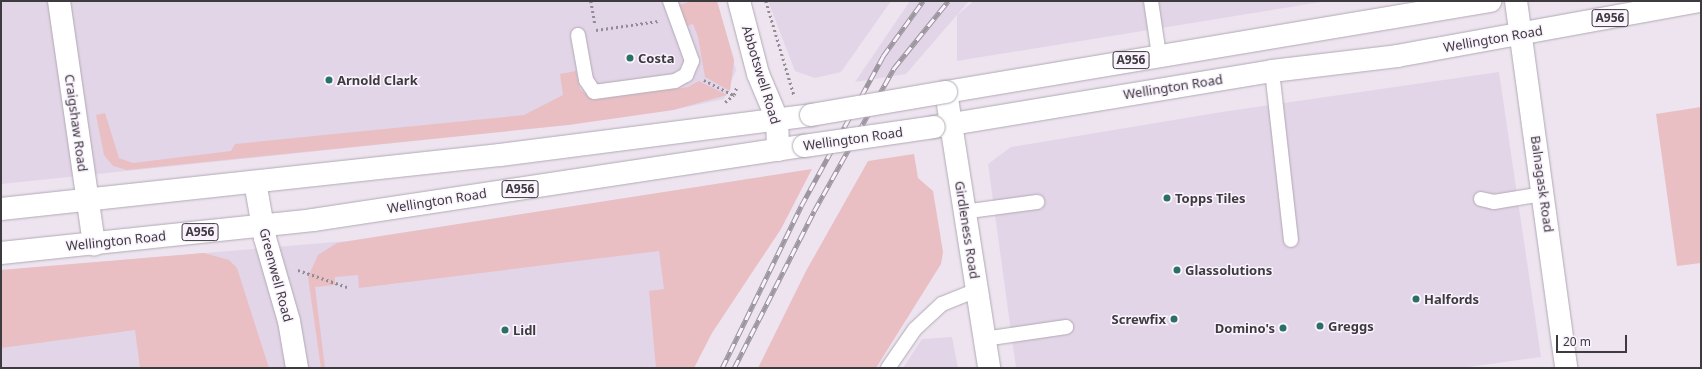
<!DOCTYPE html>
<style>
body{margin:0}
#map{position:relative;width:1702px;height:369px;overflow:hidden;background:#ede4f0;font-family:"Noto Sans",sans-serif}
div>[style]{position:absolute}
.built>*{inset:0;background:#e2d5e7}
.green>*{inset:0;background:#e9bfc3}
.path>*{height:2.5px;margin-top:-1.25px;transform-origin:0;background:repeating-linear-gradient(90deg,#928c94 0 2px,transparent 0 5px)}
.roads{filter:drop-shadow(0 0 1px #b1a9b4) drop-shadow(0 0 1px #b1a9b4)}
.service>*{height:14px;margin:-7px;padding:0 7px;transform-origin:7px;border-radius:7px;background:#fff}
.minor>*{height:22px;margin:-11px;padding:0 11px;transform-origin:11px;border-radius:11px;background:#fff}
.tertiary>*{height:22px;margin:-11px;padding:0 11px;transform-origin:11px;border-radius:11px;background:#fff}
.primary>*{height:22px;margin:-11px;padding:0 11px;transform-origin:11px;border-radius:11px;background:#fff}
.rail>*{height:4.5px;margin-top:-2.25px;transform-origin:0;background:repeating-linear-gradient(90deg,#faf2fd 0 9px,#9c969f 0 18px);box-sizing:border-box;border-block:1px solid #9c969f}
.bridges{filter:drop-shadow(0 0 1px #b1a9b4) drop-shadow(0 0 1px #b1a9b4)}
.primary-bridge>*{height:22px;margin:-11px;padding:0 11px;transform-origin:11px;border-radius:11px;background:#fff}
.dots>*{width:11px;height:11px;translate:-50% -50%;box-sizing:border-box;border:2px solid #faf2fd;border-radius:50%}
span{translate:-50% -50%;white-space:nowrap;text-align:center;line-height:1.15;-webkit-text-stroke:3px #faf2fd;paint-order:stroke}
.shield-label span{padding:1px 3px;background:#faf2fd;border:1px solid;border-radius:3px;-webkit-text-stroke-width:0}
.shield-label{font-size:12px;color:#3e3b40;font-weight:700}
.street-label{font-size:13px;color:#3e3b40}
.poi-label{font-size:13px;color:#3e3b40;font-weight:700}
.left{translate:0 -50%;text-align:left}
.right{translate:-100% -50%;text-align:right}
.frame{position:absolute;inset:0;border:2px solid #3e3b40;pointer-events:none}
.scale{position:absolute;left:1556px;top:335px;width:71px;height:18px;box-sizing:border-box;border:2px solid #3e3b40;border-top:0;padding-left:5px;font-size:12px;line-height:14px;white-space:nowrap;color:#3e3b40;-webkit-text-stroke:3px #faf2fd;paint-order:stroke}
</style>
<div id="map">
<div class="built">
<div style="clip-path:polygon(1px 1px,717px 1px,736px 70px,724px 99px,673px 110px,568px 125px,1px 184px)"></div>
<div style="clip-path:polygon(768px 1px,891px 1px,841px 72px,815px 78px,795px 71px)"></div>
<div style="clip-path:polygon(910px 1px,969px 1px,906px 74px,855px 82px)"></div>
<div style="clip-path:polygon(974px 1px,1327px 1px,957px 61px,957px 15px)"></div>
<div style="clip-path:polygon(1499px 72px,1541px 357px,1461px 368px,1016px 368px,988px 164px,1011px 147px,1222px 112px)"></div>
<div style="clip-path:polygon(755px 178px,669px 368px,1px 368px,1px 270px,348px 241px)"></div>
<div style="clip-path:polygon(952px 337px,958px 368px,903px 368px,922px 339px)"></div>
</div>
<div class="green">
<div style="clip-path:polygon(693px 1px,717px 1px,734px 60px,730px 91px,705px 77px,698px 37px,693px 24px,686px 26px,679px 5px)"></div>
<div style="clip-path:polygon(576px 71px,580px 89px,593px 100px,688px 87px,699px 81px,727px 95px,673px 110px,568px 125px,127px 170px,113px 166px,104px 155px,96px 115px,105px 113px,119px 158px,133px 163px,231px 151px,235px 144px,524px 115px,563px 95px,560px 74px)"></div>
<div style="clip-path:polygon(1701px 107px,1701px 263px,1677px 266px,1656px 114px)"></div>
<div style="clip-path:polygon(914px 154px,918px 178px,933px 191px,943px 252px,941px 264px,876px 368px,758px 368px,806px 271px,868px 161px)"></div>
<div style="clip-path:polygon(812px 169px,781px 229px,712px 333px,694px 368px,656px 368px,649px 291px,664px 289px,659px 251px,359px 288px,358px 275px,335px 277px,335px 285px,315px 287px,325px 368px,321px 368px,308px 277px,318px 255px,337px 243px)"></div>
<div style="clip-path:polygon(204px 253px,229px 260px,237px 268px,269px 368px,140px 368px,135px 330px,1px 348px,1px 270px)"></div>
</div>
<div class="path">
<div style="left:591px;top:1px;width:23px;rotate:80deg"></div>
<div style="left:766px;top:1px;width:98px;rotate:73.4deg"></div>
<div style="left:596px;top:30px;width:63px;rotate:-8.3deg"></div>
<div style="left:704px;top:80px;width:34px;rotate:27deg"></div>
<div style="left:725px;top:102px;width:11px;rotate:-38deg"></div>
<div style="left:734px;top:95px;width:9px;rotate:-72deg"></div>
<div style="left:298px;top:270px;width:52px;rotate:19.1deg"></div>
</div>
<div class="roads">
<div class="service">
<div style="left:1151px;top:1px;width:55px;rotate:81.6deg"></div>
<div style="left:578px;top:35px;width:46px;rotate:79.9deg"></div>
<div style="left:586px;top:80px;width:14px;rotate:56deg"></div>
<div style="left:594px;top:92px;width:82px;rotate:-7.7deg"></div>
<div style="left:675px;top:81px;width:13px;rotate:-29deg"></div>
<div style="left:686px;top:75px;width:15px;rotate:-67deg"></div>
<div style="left:692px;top:61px;width:64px;rotate:-110.1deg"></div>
<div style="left:1272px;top:71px;width:170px;rotate:83.6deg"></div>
<div style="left:1481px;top:199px;width:13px;rotate:13deg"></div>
<div style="left:1494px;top:202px;width:50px;rotate:-9.3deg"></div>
<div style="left:963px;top:212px;width:75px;rotate:-7.7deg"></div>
<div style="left:984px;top:339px;width:83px;rotate:-8.3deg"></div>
<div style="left:888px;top:368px;width:47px;rotate:-55.3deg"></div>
<div style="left:915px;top:329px;width:37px;rotate:-43deg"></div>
<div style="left:942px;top:304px;width:37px;rotate:-22deg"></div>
</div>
<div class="minor">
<div style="left:59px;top:1px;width:246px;rotate:81.8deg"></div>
</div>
<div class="tertiary">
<div style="left:739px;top:1px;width:75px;rotate:75.4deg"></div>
<div style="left:758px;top:74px;width:49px;rotate:67.1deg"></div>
<div style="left:777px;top:119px;width:31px;rotate:88deg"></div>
<div style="left:1516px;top:1px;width:370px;rotate:82.2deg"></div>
<div style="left:946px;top:92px;width:279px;rotate:81.1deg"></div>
<div style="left:255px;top:182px;width:57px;rotate:79.9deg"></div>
<div style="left:265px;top:238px;width:86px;rotate:73.9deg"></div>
<div style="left:289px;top:321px;width:48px;rotate:80.3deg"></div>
</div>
<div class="primary">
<div style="left:946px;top:92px;width:552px;rotate:-9.5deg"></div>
<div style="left:934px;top:127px;width:343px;rotate:-9.4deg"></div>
<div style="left:1272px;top:71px;width:126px;rotate:-6.8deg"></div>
<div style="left:1397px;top:56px;width:309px;rotate:-10.3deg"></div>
<div style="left:1px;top:209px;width:502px;rotate:-6.18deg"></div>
<div style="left:500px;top:155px;width:314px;rotate:-7.3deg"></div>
<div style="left:1px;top:253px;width:314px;rotate:-6deg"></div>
<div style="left:313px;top:220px;width:497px;rotate:-8.6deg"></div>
</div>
</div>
<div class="rail">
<div style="left:722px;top:368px;width:180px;rotate:-64deg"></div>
<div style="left:801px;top:206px;width:171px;rotate:-61.3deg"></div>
<div style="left:883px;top:56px;width:68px;rotate:-54deg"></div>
<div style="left:734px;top:368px;width:176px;rotate:-63deg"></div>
<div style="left:814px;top:211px;width:164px;rotate:-60.8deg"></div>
<div style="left:894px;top:68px;width:86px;rotate:-51.1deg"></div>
</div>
<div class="bridges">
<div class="primary-bridge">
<div style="left:811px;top:115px;width:137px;rotate:-9.7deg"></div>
<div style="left:804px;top:146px;width:131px;rotate:-8.3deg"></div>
</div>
</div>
<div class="dots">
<div style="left:630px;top:58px;background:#2a7064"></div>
<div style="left:329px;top:80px;background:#2a7064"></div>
<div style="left:1167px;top:198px;background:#2a7064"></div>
<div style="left:1177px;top:270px;background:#2a7064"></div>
<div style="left:1416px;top:299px;background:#2a7064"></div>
<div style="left:1174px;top:319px;background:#2a7064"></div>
<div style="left:1320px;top:326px;background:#2a7064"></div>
<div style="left:1283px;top:328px;background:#2a7064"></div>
<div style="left:505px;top:330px;background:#2a7064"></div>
</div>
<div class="shield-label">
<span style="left:1610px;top:18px">A956</span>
<span style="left:1131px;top:60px">A956</span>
<span style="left:520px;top:189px">A956</span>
<span style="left:200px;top:232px">A956</span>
</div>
<div class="street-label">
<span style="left:1493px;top:39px;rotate:-10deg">Wellington Road</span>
<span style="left:761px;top:75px;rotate:73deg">Abbotswell Road</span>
<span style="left:1173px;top:87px;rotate:-9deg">Wellington Road</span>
<span style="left:76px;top:123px;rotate:82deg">Craigshaw Road</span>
<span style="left:853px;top:139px;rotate:-8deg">Wellington Road</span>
<span style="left:1542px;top:184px;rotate:82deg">Balnagask Road</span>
<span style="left:437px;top:201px;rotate:-9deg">Wellington Road</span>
<span style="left:967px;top:230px;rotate:81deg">Girdleness Road</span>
<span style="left:116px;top:241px;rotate:-6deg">Wellington Road</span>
<span style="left:276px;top:275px;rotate:75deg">Greenwell Road</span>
</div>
<div class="poi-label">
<span class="left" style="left:638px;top:58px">Costa</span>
<span class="left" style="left:337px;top:80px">Arnold Clark</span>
<span class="left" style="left:1175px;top:198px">Topps Tiles</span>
<span class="left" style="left:1185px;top:270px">Glassolutions</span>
<span class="left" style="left:1424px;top:299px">Halfords</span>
<span class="right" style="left:1166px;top:319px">Screwfix</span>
<span class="left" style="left:1328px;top:326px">Greggs</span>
<span class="right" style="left:1275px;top:328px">Domino's</span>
<span class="left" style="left:513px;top:330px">Lidl</span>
</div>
<div class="frame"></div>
<div class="scale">20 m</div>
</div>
